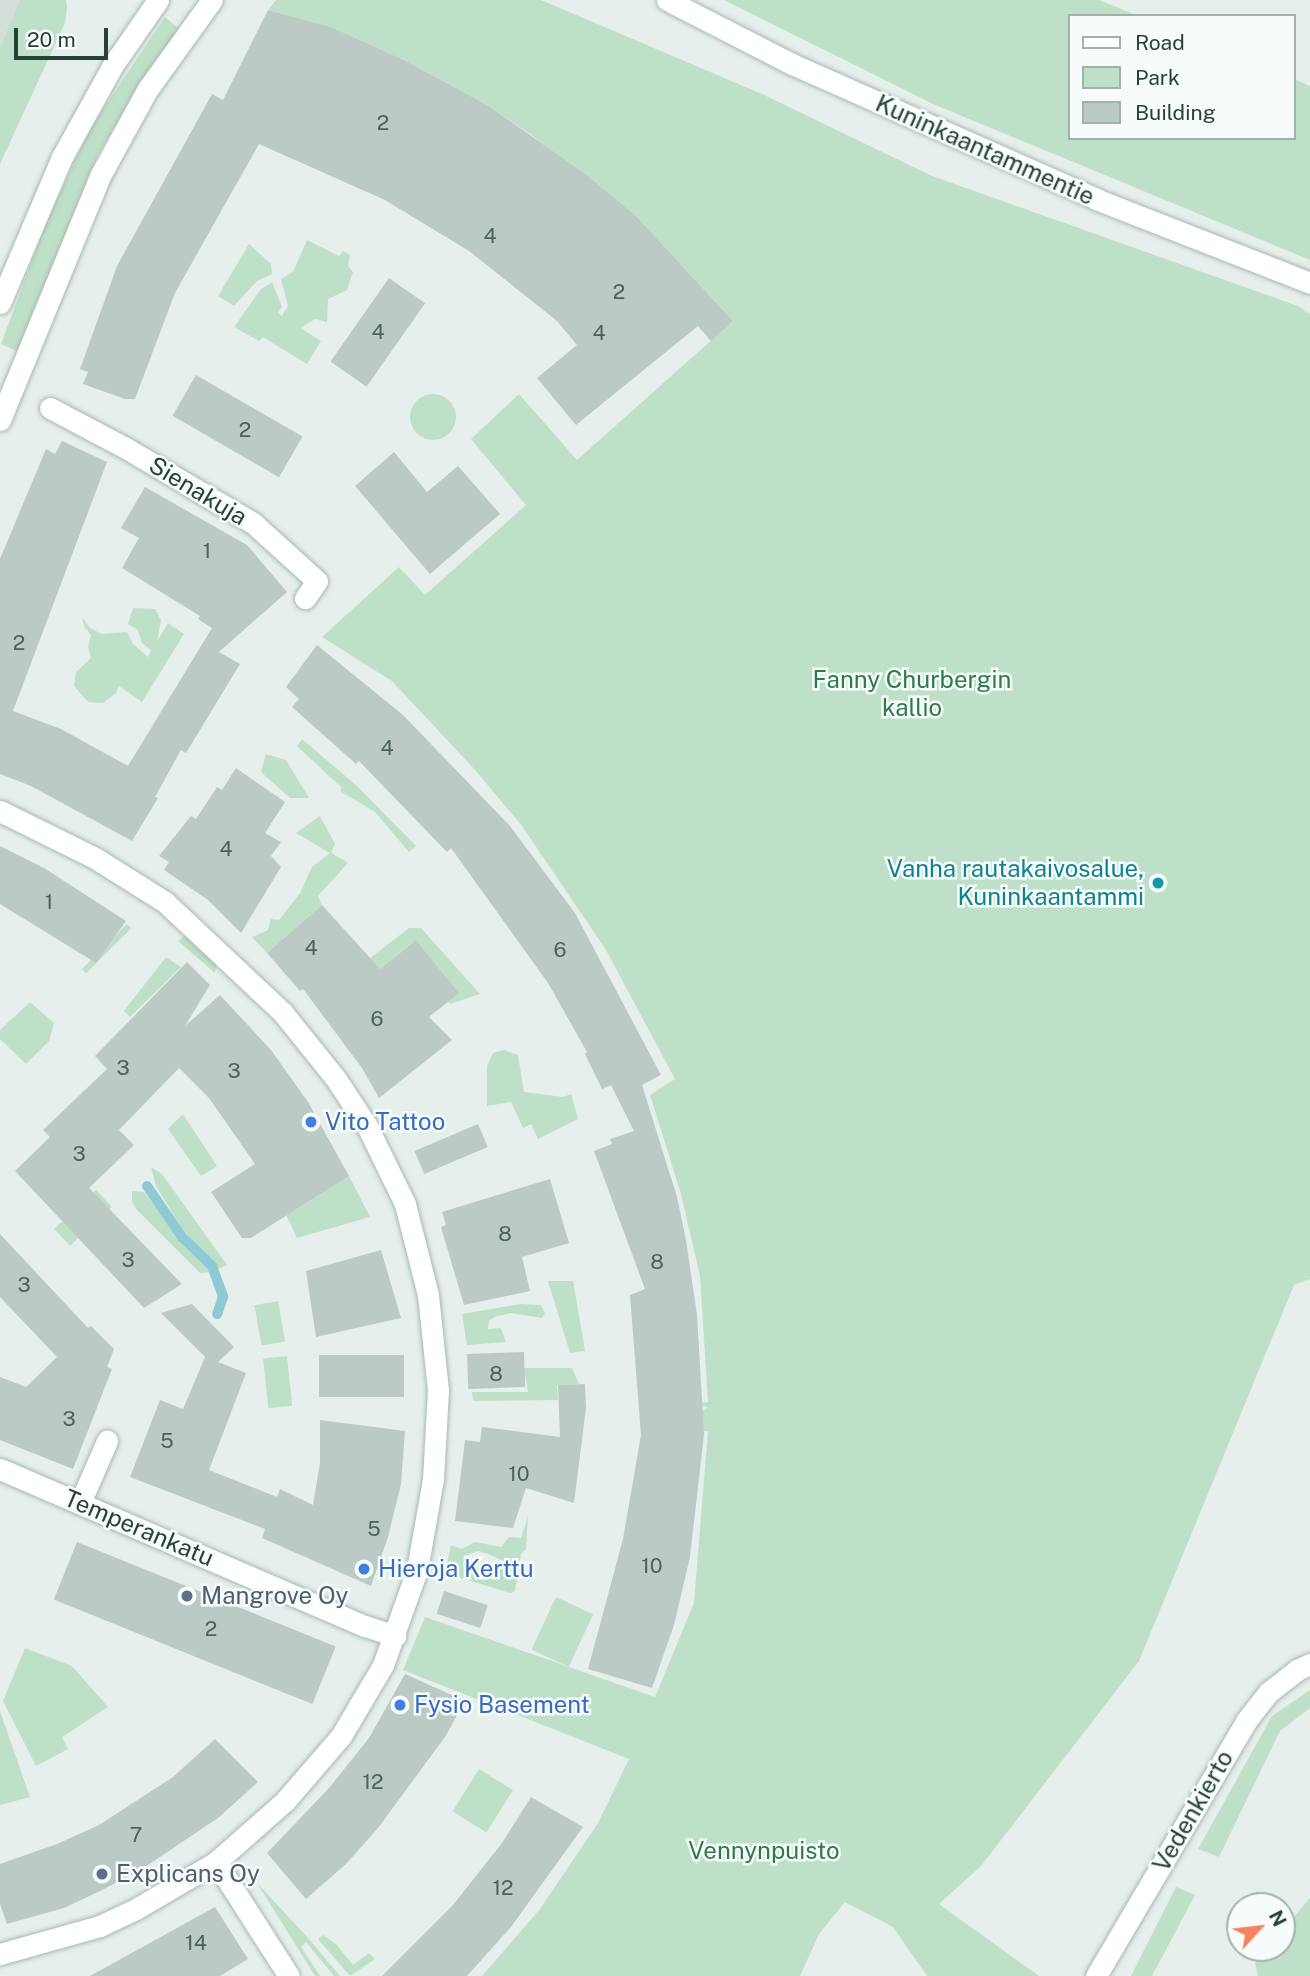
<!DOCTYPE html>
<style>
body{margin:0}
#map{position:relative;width:1310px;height:1976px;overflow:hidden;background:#e6efeb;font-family:"Public Sans",sans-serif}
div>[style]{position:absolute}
.built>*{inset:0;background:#d4dfda}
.green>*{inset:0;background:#bfe0c8;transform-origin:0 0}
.round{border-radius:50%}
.stream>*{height:10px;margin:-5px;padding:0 5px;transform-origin:5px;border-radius:5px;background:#8ec9d4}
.building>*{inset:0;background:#bbcac4;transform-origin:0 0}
.roads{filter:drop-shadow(0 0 2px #a8b8b2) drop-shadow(0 0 2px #a8b8b2)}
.street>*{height:21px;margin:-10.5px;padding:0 10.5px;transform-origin:10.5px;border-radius:10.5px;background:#fff}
.secondary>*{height:21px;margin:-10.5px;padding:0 10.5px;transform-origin:10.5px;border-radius:10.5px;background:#fff}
.dots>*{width:19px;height:19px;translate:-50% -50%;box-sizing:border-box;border:4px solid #f7fbf9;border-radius:50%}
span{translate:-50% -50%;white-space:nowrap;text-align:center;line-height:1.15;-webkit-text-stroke:5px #f7fbf9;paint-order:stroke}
.number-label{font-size:21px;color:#4a645c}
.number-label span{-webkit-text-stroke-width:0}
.street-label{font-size:24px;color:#24423a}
.park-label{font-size:24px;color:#2d7a4b}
.culture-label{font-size:24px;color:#0d838f}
.right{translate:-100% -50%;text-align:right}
.shop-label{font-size:24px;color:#366cbe}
.left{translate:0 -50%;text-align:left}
.service-label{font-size:24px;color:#4e5e75}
.legend{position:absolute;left:1068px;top:14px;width:228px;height:126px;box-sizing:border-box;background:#f7fbf9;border:2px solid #a3b1ad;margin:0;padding:9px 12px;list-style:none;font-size:21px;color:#24423a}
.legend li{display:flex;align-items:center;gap:14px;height:35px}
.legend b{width:35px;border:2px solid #a3b1ad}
.north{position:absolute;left:1226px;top:1892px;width:70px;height:70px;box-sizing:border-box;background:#f7fbf9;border:2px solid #a3b1ad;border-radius:50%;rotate:63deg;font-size:19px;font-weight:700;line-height:28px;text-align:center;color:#24423a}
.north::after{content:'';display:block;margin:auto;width:24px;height:32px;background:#f4845f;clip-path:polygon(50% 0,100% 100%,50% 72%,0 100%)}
.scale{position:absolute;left:14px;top:28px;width:94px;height:32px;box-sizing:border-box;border:4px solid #24423a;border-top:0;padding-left:9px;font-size:21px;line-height:24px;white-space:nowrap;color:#24423a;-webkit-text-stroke:5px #f7fbf9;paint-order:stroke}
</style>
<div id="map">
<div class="built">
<div style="clip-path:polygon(0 0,56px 0,0 83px)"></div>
</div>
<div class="green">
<div style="clip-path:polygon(20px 0,66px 0,67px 7px,65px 23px,0 164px,0 48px)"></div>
<div style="clip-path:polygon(276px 0,541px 0,762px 94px,932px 176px,1298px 306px,1310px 314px,1310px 1279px,1294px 1285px,1139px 1661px,981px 1866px,939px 1904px,1039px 1976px,927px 1976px,893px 1927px,845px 1902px,819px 1934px,800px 1976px,482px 1976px,540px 1909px,598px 1823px,629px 1759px,403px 1670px,425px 1617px,655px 1697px,694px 1603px,708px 1431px,658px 1431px,692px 1418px,708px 1407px,688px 1404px,708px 1402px,700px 1276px,681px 1194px,650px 1095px,675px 1079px,606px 950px,522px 826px,476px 771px,392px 681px,322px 637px,399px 567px,425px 595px,526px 505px,471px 439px,519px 394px,577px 460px,733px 321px,636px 216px,530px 134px,489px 106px,402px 59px,331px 27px,268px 10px)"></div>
<div style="clip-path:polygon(724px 0,1099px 0,1138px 16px,1070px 16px,1070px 138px,1294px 138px,1294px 79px,1310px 86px,1310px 260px,933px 104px)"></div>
<div style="clip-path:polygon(165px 17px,179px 29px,142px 81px,98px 154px,17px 351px,1px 344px,48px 218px,91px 127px)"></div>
<div style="clip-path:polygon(307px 240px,339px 256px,343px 251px,350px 255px,348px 266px,353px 272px,347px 290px,328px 299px,327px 322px,315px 319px,301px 328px,321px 341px,307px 364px,263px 337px,259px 341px,234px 327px,261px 289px,272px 282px,282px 307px,278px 313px,282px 316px,288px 306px,281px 279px,293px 272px)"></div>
<div style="clip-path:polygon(249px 244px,271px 264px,272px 274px,257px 281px,234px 306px,218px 296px)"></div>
<div class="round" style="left:410px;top:394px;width:46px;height:46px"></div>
<div style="clip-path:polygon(133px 608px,155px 609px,161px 620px,157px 642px,168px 623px,184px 634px,142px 702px,119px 686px,116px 693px,103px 703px,88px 702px,74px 686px,76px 672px,91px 658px,88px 647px,91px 635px,84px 626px,82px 617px,90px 628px,102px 634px,127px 632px,133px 644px,148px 657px,151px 650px,142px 643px,138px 630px,128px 624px)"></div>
<div style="clip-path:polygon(302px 739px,357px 786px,416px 846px,409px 852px,375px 812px,340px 791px,342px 788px,297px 746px)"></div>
<div style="clip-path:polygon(266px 754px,286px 760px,309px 798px,290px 798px,261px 772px)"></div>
<div style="clip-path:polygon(320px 816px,335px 844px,331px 853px,348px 863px,318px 896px,322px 905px,267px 953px,252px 937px,268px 930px,271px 919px,279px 920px,300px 893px,312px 867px,330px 853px,296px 833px)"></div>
<div style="left:127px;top:924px;width:6px;height:64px;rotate:45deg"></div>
<div style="clip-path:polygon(409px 928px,421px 928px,480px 994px,450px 1004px,448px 1001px,458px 992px,416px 940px,372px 975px,365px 962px)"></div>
<div style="clip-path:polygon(186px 934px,218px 955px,215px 973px,178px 941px)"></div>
<div style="clip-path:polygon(166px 957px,181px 967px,130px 1017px,124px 1011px)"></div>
<div style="clip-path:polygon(30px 1002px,54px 1023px,49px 1041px,26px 1064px,0 1039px,0 1030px)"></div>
<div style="clip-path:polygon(504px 1050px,518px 1055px,524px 1092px,563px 1097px,571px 1094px,578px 1119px,538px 1139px,531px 1124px,523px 1128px,511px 1102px,487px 1106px,487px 1066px,493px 1053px)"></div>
<div style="clip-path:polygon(183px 1114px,217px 1166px,201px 1176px,168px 1129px)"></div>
<div style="clip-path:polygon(151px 1167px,162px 1174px,227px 1265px,216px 1270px,181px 1227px,156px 1186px)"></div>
<div style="clip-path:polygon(349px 1176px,370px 1217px,297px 1238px,277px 1196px,294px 1211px)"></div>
<div style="left:96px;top:1190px;width:23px;height:57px;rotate:47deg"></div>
<div style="clip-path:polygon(132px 1191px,144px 1192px,183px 1244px,203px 1260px,211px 1272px,200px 1273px,137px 1210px,132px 1202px)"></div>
<div style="clip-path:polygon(548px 1281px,573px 1281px,585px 1351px,570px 1353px)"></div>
<div style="left:278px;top:1301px;width:41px;height:24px;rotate:80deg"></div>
<div style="clip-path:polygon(521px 1304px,541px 1305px,545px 1314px,542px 1318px,511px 1313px,495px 1317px,489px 1321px,488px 1329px,501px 1328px,506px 1342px,467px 1345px,462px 1314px)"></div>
<div style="left:287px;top:1356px;width:50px;height:24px;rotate:84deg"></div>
<div style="clip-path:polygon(524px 1368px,572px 1368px,579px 1384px,557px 1385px,558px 1400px,473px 1401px,472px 1392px,528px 1392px)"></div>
<div style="clip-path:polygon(evenodd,528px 1516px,526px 1549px,521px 1554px,515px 1591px,510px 1593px,445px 1573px,451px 1545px,462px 1549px,475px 1542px,501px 1547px,509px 1537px,521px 1538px,528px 1516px,478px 1551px,488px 1554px,506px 1562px,501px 1569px,496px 1570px,463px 1566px,464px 1556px,478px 1551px)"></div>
<div style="left:556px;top:1597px;width:41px;height:58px;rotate:25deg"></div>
<div style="clip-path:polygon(25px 1648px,72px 1666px,108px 1707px,62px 1737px,68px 1749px,36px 1766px,3px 1701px)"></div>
<div style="clip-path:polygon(1310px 1690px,1310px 1708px,1280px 1731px,1219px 1857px,1198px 1849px,1272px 1716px)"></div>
<div style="clip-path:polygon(0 1711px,30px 1797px,0 1805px)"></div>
<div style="left:479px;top:1769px;width:40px;height:50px;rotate:32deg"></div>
<div style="clip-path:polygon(257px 1883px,310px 1940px,340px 1976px,334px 1976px,306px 1942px,301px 1947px,320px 1976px,315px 1976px)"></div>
<div style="clip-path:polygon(1176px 1887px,1195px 1895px,1152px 1976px,1131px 1976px)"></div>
<div style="clip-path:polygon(1310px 1898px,1310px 1976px,1258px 1976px,1255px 1963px,1268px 1948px,1282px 1948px,1282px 1931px)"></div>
<div style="clip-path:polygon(323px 1935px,336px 1944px,353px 1965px,369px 1953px,375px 1959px,350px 1976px,318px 1939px)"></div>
</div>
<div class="stream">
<div style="left:147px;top:1186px;width:62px;rotate:55.5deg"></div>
<div style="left:182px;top:1237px;width:42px;rotate:44deg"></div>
<div style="left:212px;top:1266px;width:33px;rotate:70deg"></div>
<div style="left:223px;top:1297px;width:18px;rotate:109deg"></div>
</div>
<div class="building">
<div style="clip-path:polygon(268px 10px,331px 27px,402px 59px,489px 106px,585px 174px,636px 216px,733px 321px,711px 341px,698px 326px,576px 425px,537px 378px,577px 345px,557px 321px,469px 251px,385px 200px,259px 144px,175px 293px,135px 399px,125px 399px,83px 384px,88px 372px,80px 369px,117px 266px,212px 94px,223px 100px)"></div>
<div style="left:389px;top:278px;width:44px;height:102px;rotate:35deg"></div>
<div style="left:196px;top:375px;width:123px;height:47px;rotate:30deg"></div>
<div style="clip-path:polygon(62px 441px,107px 462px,13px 711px,61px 729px,128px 766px,212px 628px,198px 619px,200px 616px,122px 568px,139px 538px,121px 528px,145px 487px,247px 545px,287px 592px,219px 652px,240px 664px,186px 753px,181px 750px,155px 797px,158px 798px,132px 841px,31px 786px,0 774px,0 559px,46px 449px,55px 454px)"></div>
<div style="clip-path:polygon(394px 452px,427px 492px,458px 466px,500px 514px,430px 574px,355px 486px)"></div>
<div style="clip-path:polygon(317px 645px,403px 715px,510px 826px,575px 913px,661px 1075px,642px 1085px,677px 1197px,686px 1240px,697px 1315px,704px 1434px,690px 1557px,674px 1625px,652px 1688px,588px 1669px,623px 1539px,641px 1435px,630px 1295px,645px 1289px,594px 1151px,612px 1144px,610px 1139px,634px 1131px,611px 1085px,602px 1089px,585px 1054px,587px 1052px,548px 983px,451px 848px,447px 852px,359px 761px,356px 764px,292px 707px,299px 699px,286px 687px)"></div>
<div style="clip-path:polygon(236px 768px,285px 802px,265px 833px,281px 842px,271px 856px,281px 867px,241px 933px,208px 900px,164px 870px,169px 862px,159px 856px,191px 816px,196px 819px,217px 787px,222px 790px)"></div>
<div style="clip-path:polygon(0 846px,44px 868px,126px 921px,96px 963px,0 904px)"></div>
<div style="clip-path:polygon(322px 905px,380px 969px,416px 940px,459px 993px,429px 1017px,452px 1040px,379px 1098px,362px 1068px,303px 989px,300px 991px,267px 953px)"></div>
<div style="clip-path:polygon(187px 962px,210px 985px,185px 1026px,220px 995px,271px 1050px,308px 1102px,349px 1176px,251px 1238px,242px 1238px,211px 1192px,255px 1164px,209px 1098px,179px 1068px,119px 1130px,134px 1145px,89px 1188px,182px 1284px,144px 1308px,15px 1171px,50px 1137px,43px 1130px,107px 1069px,95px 1056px)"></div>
<div style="left:478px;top:1124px;width:25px;height:69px;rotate:67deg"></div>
<div style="clip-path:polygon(550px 1179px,569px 1243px,522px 1257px,530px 1291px,464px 1305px,441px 1227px,446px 1225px,442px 1212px)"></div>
<div style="clip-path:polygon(0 1234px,88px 1328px,91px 1326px,114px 1349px,107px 1367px,112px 1369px,73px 1469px,0 1440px,0 1377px,26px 1387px,57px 1357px,0 1297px)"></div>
<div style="clip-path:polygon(381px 1250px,401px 1318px,316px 1337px,306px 1271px)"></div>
<div style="clip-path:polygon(192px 1304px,234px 1347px,218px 1362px,246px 1373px,209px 1470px,277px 1497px,280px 1489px,313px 1505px,320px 1463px,320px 1420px,405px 1431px,401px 1484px,388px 1537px,371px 1586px,262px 1538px,265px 1529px,130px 1477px,160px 1400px,183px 1409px,205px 1357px,161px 1313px)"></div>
<div style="left:524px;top:1352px;width:35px;height:57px;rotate:88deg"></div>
<div style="left:319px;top:1355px;width:85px;height:42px"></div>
<div style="clip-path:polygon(585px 1384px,586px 1408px,574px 1503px,526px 1488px,513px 1528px,455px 1521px,465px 1440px,480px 1442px,482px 1427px,560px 1437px,558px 1385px)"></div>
<div style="left:77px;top:1542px;width:279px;height:62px;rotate:22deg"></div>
<div style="left:444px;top:1591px;width:46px;height:24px;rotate:18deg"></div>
<div style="clip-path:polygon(405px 1674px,465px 1701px,445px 1737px,378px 1828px,346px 1864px,306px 1899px,267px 1853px,329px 1788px,369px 1738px)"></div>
<div style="clip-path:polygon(215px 1739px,258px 1782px,218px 1818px,139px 1871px,102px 1890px,64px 1908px,7px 1924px,0 1904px,0 1864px,57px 1844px,99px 1825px,173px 1777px)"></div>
<div style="clip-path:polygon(531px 1797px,583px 1827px,511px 1927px,467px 1976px,382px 1976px,453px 1905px,502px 1843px)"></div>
<div style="clip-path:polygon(215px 1907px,248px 1959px,220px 1976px,90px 1976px)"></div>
</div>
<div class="roads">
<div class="street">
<div style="left:50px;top:408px;width:84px;rotate:27.8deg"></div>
<div style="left:124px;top:447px;width:150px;rotate:30.5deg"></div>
<div style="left:253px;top:523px;width:86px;rotate:42.2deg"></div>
<div style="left:317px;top:581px;width:21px;rotate:125deg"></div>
<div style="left:0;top:811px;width:106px;rotate:26.3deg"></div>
<div style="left:95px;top:858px;width:83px;rotate:32.2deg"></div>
<div style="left:165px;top:902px;width:162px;rotate:43.2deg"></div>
<div style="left:283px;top:1013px;width:85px;rotate:51.2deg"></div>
<div style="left:336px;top:1079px;width:56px;rotate:56.6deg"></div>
<div style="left:367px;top:1126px;width:87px;rotate:64deg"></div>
<div style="left:405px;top:1204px;width:94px;rotate:75.8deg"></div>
<div style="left:428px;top:1295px;width:96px;rotate:84deg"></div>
<div style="left:438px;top:1390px;width:89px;rotate:93.2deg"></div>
<div style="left:433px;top:1479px;width:92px;rotate:100deg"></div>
<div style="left:417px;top:1570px;width:101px;rotate:109.7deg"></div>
<div style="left:383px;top:1665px;width:82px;rotate:120.6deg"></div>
<div style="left:341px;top:1736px;width:86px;rotate:130.7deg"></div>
<div style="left:285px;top:1801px;width:92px;rotate:138.5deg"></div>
<div style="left:216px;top:1862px;width:93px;rotate:149.6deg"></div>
<div style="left:136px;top:1909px;width:40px;rotate:155deg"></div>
<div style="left:100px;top:1926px;width:104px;rotate:164.4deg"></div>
<div style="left:0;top:1469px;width:397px;rotate:23.3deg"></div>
<div style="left:365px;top:1626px;width:32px;rotate:18deg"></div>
<div style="left:80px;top:1503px;width:68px;rotate:-66.5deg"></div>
<div style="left:216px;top:1862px;width:135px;rotate:57.4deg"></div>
</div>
<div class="secondary">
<div style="left:667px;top:0;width:140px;rotate:27.1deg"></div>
<div style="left:792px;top:64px;width:333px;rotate:23.9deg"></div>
<div style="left:1096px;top:199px;width:230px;rotate:21.4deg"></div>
<div style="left:0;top:303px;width:159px;rotate:-67deg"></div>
<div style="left:62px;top:157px;width:105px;rotate:-61deg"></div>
<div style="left:113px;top:65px;width:79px;rotate:-55.3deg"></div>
<div style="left:0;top:420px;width:264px;rotate:-67.7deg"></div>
<div style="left:100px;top:176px;width:98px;rotate:-61.3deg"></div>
<div style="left:147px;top:90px;width:111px;rotate:-54.2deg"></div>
<div style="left:1096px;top:1976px;width:296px;rotate:-59.5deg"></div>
<div style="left:1246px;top:1721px;width:37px;rotate:-52deg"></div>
<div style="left:1269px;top:1692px;width:36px;rotate:-38deg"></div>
<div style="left:1297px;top:1670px;width:14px;rotate:-25deg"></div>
</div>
</div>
<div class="dots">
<div style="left:1158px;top:883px;background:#0f9aa8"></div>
<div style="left:311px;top:1122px;background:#3f7fe0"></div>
<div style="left:364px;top:1569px;background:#3f7fe0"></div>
<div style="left:187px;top:1596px;background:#5c6f8a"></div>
<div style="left:400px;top:1705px;background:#3f7fe0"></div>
<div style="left:102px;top:1874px;background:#5c6f8a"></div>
</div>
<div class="number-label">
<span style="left:383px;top:123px">2</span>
<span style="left:490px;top:236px">4</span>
<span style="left:619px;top:292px">2</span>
<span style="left:378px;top:332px">4</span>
<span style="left:599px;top:333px">4</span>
<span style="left:245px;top:430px">2</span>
<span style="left:207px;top:551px">1</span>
<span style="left:19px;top:643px">2</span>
<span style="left:387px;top:748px">4</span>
<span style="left:226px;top:849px">4</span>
<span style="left:49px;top:902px">1</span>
<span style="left:311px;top:948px">4</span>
<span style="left:560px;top:950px">6</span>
<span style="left:377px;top:1019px">6</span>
<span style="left:123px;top:1068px">3</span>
<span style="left:234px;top:1071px">3</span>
<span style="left:79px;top:1154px">3</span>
<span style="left:505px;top:1234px">8</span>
<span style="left:128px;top:1260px">3</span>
<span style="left:657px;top:1262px">8</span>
<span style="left:24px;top:1285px">3</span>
<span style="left:496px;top:1374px">8</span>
<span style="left:69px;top:1419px">3</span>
<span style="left:167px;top:1441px">5</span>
<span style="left:519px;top:1474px">10</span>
<span style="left:374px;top:1529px">5</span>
<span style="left:652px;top:1566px">10</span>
<span style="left:211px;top:1629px">2</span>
<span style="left:373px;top:1782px">12</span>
<span style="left:136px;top:1835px">7</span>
<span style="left:503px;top:1888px">12</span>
<span style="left:196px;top:1943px">14</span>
</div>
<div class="street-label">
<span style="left:985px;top:150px;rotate:24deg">Kuninkaantammentie</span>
<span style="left:198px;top:491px;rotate:31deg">Sienakuja</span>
<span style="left:139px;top:1528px;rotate:23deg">Temperankatu</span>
<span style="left:1193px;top:1811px;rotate:-60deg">Vedenkierto</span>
</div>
<div class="park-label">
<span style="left:912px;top:694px">Fanny Churbergin<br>kallio</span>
<span style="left:764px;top:1851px">Vennynpuisto</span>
</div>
<div class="culture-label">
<span class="right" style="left:1144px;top:883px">Vanha rautakaivosalue,<br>Kuninkaantammi</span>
</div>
<div class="shop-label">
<span class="left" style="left:325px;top:1122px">Vito Tattoo</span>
<span class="left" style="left:378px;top:1569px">Hieroja Kerttu</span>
<span class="left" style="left:414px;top:1705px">Fysio Basement</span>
</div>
<div class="service-label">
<span class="left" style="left:201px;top:1596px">Mangrove Oy</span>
<span class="left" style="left:116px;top:1874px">Explicans Oy</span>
</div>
<ul class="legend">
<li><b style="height:9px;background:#fff"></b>Road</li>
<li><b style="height:19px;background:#bfe0c8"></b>Park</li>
<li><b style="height:19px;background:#bbcac4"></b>Building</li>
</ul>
<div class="north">N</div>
<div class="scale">20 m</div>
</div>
